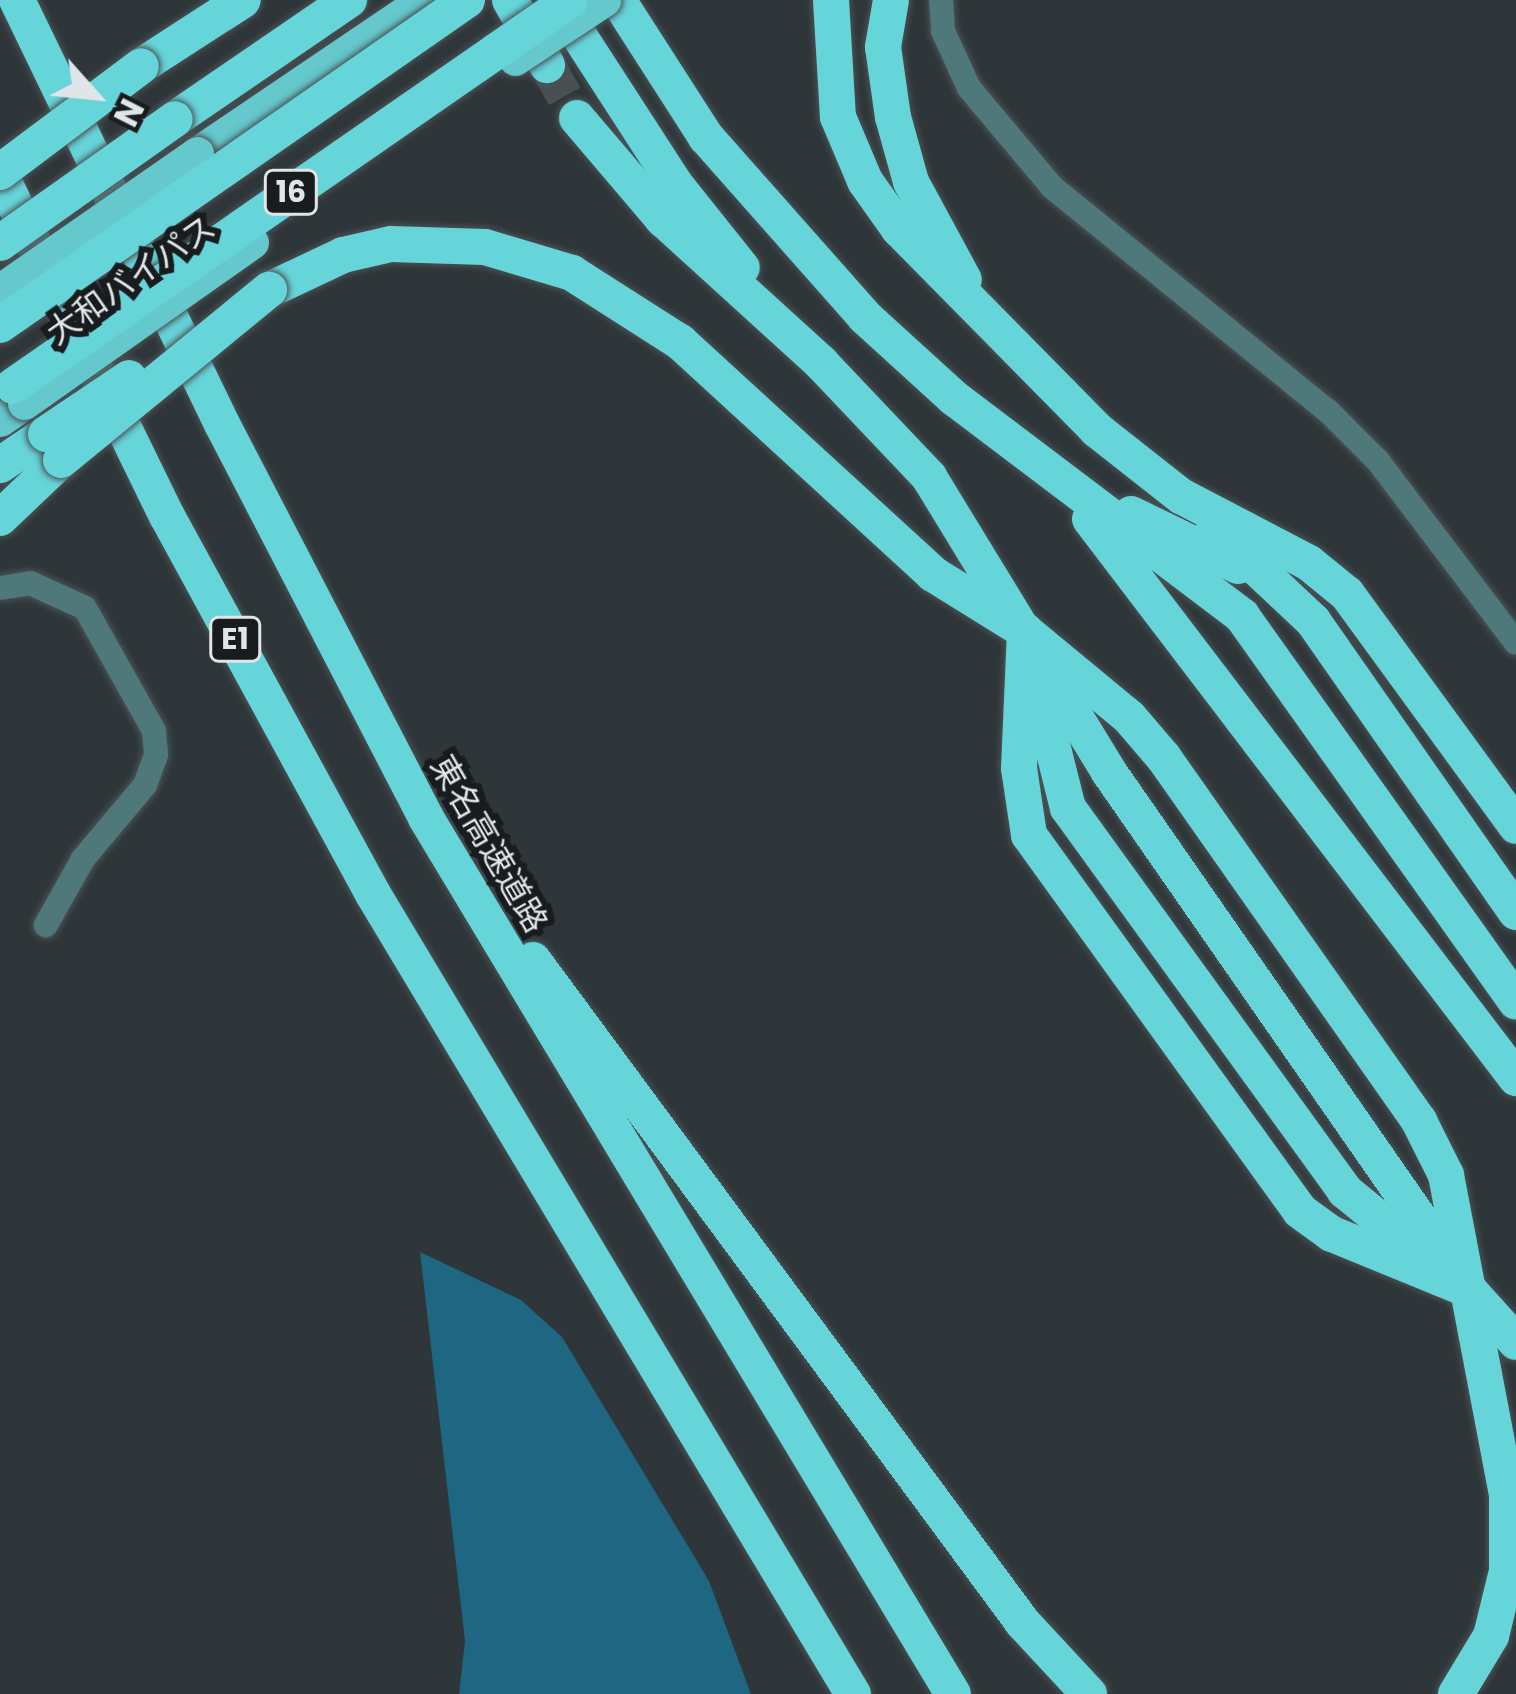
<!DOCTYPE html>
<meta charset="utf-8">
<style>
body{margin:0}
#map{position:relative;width:1516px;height:1694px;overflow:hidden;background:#2e3639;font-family:Poppins,"Noto Sans JP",sans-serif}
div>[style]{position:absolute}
.forest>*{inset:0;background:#1e6681}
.motorway-tunnel>*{height:36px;margin-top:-18px;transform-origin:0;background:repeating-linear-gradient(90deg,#495053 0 36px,transparent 0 54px)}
.roads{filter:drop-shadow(0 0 3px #4a5255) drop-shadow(0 0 3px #4a5255)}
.minor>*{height:24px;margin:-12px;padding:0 12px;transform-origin:12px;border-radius:12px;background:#4f787a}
.trunk>*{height:33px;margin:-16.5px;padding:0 16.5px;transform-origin:16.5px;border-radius:16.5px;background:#64c8cc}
.motorway>*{height:36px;margin:-18px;padding:0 18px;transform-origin:18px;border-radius:18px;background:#66d5da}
.bridges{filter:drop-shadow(0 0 3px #4a5255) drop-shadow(0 0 3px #4a5255)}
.trunk-bridge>*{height:33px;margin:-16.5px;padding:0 16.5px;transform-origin:16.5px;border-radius:16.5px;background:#64c8cc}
.motorway-bridge>*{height:36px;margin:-18px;padding:0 18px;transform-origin:18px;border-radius:18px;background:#66d5da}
span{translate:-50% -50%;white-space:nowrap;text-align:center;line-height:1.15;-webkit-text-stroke:12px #191c1e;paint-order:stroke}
.shield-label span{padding:3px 9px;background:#191c1e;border:3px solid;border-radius:9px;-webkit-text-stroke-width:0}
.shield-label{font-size:30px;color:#e0e5e7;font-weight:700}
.street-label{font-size:33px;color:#e0e5e7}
.north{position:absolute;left:36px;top:36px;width:120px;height:120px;-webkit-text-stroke:9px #191c1e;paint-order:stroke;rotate:117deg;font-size:33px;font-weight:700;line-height:48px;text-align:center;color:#e0e5e7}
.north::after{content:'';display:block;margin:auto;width:42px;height:54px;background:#e0e5e7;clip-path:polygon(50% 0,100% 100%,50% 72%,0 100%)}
</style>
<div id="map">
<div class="forest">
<div style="clip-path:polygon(420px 1252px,521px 1300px,562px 1337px,709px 1581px,751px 1694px,459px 1694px,465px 1641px)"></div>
</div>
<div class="motorway-tunnel">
<div style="left:547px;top:65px;width:61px;rotate:60.5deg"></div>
</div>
<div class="roads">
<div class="minor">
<div style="left:941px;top:0;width:31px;rotate:86deg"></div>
<div style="left:943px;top:31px;width:63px;rotate:65.5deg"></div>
<div style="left:969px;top:88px;width:129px;rotate:50deg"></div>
<div style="left:1052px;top:187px;width:355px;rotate:39.1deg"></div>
<div style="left:1328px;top:411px;width:71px;rotate:45deg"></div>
<div style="left:1378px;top:461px;width:228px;rotate:52.8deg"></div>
<div style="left:0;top:588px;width:30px;rotate:-9deg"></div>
<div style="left:30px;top:583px;width:60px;rotate:24.4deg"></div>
<div style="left:85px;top:608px;width:141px;rotate:60.7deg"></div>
<div style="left:154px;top:731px;width:24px;rotate:85deg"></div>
<div style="left:156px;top:755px;width:32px;rotate:110deg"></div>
<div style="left:145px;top:785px;width:97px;rotate:130deg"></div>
<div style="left:83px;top:859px;width:76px;rotate:119.3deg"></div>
</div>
<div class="trunk">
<div style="left:197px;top:153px;width:273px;rotate:-34.1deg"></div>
<div style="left:0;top:420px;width:29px;rotate:-35deg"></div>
</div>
<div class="motorway">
<div style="left:17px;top:0;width:471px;rotate:64.2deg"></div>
<div style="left:222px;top:424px;width:444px;rotate:62.6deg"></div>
<div style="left:426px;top:818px;width:1022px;rotate:58.97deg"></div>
<div style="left:510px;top:0;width:75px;rotate:60.4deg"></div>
<div style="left:556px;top:0;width:219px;rotate:57.1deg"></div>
<div style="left:675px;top:184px;width:107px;rotate:51.4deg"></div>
<div style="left:618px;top:0;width:163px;rotate:57.3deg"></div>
<div style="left:706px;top:137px;width:240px;rotate:48.5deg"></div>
<div style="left:865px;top:317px;width:120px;rotate:42.3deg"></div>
<div style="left:954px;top:398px;width:361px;rotate:37.1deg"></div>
<div style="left:1242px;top:616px;width:473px;rotate:54.6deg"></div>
<div style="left:831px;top:0;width:117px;rotate:86.6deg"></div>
<div style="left:838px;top:117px;width:69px;rotate:67.1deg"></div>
<div style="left:865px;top:181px;width:59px;rotate:54.7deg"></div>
<div style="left:899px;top:229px;width:282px;rotate:45.4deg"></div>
<div style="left:1097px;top:430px;width:107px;rotate:38.2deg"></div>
<div style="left:1181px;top:496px;width:144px;rotate:27.6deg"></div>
<div style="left:1309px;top:563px;width:49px;rotate:39.2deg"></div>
<div style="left:1347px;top:594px;width:287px;rotate:53.9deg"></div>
<div style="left:891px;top:0;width:48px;rotate:99.7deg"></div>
<div style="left:883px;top:47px;width:71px;rotate:81.9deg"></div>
<div style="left:893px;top:117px;width:67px;rotate:74.5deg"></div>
<div style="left:911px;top:182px;width:111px;rotate:61.6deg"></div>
<div style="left:141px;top:66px;width:121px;rotate:-32.9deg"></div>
<div style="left:577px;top:118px;width:133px;rotate:49.6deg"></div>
<div style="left:663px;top:219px;width:214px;rotate:42.3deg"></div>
<div style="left:821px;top:363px;width:157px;rotate:46.5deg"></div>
<div style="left:929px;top:477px;width:346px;rotate:58.6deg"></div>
<div style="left:1109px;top:772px;width:631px;rotate:55.2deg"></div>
<div style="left:1469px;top:1290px;width:70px;rotate:47.9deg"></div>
<div style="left:175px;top:119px;width:211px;rotate:-34.4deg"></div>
<div style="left:0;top:174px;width:381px;rotate:64deg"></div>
<div style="left:167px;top:516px;width:430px;rotate:61.4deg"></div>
<div style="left:373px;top:894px;width:933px;rotate:59.04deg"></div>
<div style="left:269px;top:290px;width:82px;rotate:-25.3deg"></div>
<div style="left:343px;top:255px;width:49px;rotate:-12.9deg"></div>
<div style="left:391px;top:244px;width:94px;rotate:1.8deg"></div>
<div style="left:485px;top:247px;width:91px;rotate:16.6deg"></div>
<div style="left:572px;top:273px;width:128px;rotate:32.6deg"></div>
<div style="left:680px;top:342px;width:343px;rotate:42.5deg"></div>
<div style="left:933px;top:574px;width:108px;rotate:31.8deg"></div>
<div style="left:1025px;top:631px;width:135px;rotate:39.6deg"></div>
<div style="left:1129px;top:717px;width:54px;rotate:49.5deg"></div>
<div style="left:1164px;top:758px;width:444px;rotate:54.9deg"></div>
<div style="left:1419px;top:1121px;width:60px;rotate:63.4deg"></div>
<div style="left:1446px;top:1175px;width:327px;rotate:79.2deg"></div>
<div style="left:1507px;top:1496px;width:75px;rotate:90deg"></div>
<div style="left:1507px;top:1571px;width:67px;rotate:103.8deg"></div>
<div style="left:1491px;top:1636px;width:68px;rotate:121.1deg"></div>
<div style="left:0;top:465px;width:55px;rotate:-34deg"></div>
<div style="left:1131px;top:514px;width:119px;rotate:25.9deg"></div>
<div style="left:0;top:518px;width:84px;rotate:-43.6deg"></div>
<div style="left:1090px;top:519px;width:703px;rotate:52.69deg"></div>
<div style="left:1214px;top:528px;width:136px;rotate:43.2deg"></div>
<div style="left:1313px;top:621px;width:355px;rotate:55.1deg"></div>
<div style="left:1025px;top:631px;width:137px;rotate:92.5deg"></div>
<div style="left:1019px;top:768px;width:68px;rotate:81.5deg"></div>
<div style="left:1029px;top:835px;width:463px;rotate:54.2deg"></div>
<div style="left:1300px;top:1211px;width:39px;rotate:36deg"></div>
<div style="left:1332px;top:1234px;width:148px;rotate:22.2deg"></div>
<div style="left:1036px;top:680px;width:132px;rotate:76deg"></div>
<div style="left:1068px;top:808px;width:473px;rotate:54.1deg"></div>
<div style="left:1345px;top:1191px;width:114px;rotate:39.3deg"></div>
<div style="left:533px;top:960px;width:824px;rotate:53.53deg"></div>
<div style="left:1023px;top:1623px;width:97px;rotate:47.1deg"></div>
</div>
</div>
<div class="bridges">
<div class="trunk-bridge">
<div style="left:515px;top:59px;width:107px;rotate:-33.5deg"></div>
<div style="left:0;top:290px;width:240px;rotate:-34.8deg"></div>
<div style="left:24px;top:403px;width:279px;rotate:-35.2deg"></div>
</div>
<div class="motorway-bridge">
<div style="left:0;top:172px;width:176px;rotate:-36.9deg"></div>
<div style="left:0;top:243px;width:214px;rotate:-35.3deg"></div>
<div style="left:0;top:325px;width:569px;rotate:-34.84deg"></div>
<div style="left:13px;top:386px;width:678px;rotate:-34.72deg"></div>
<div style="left:46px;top:434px;width:100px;rotate:-34deg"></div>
<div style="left:61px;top:460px;width:269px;rotate:-39.3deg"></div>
</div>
</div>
<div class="shield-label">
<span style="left:291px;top:192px">16</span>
<span style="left:235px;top:639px">E1</span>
</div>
<div class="street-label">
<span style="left:131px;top:280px;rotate:-35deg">大和バイパス</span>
<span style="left:489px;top:844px;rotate:60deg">東名高速道路</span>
</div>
<div class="north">N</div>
</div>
